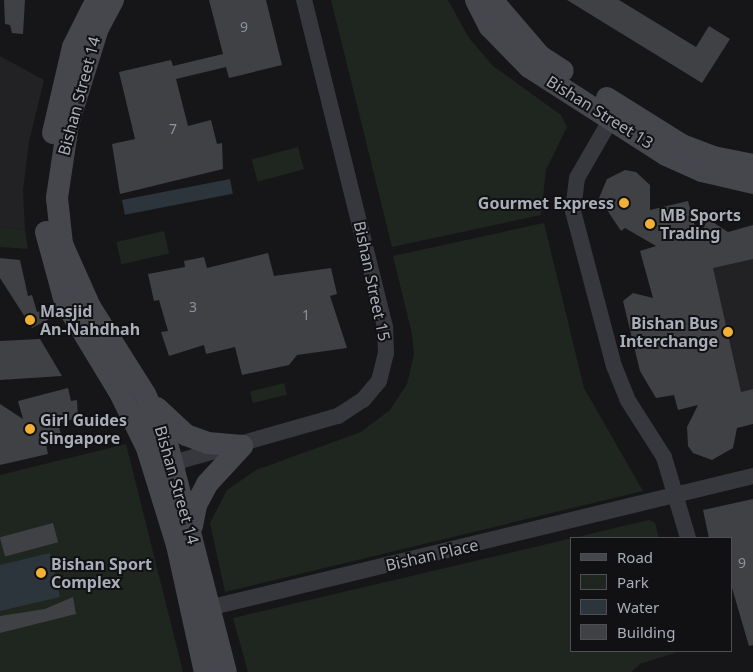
<!DOCTYPE html>
<style>
body{margin:0}
#map{position:relative;width:753px;height:672px;overflow:hidden;background:#161618;font-family:"Noto Sans",sans-serif}
div>[style]{position:absolute}
.built>*{inset:0;background:#222225}
.green>*{inset:0;background:#1e261f;transform-origin:0 0}
.water>*{inset:0;background:#2c353c;transform-origin:0 0}
.building>*{inset:0;background:#404145;transform-origin:0 0}
.street>*{height:16px;margin:-8px;padding:0 8px;transform-origin:8px;border-radius:8px;background:#37383d}
.secondary>*{height:22px;margin:-11px;padding:0 11px;transform-origin:11px;border-radius:11px;background:#45474d}
.dots>*{width:14px;height:14px;translate:-50% -50%;box-sizing:border-box;border:2px solid #111113;border-radius:50%}
span{translate:-50% -50%;white-space:nowrap;text-align:center;line-height:1.15;-webkit-text-stroke:4px #111113;paint-order:stroke}
.number-label{font-size:14px;color:#8e929b}
.number-label span{-webkit-text-stroke-width:0}
.street-label{font-size:16px;color:#a8adb8}
.poi-label{font-size:16px;color:#a8adb8;font-weight:700}
.right{translate:-100% -50%;text-align:right}
.left{translate:0 -50%;text-align:left}
.legend{position:absolute;left:570px;top:537px;width:162px;height:115px;box-sizing:border-box;background:#111113;border:1px solid #4d4f55;margin:0;padding:6px 9px;list-style:none;font-size:15px;color:#a8adb8}
.legend li{display:flex;align-items:center;gap:10px;height:25px}
.legend b{width:25px;border:1px solid #4d4f55}
</style>
<div id="map">
<div class="built">
<div style="clip-path:polygon(0 56px,44px 80px,29px 142px,23px 191px,25px 230px,0 227px)"></div>
<div style="clip-path:polygon(753px 247px,753px 395px,738px 399px,701px 260px)"></div>
</div>
<div class="green">
<div style="clip-path:polygon(331px 0,448px 0,469px 38px,493px 66px,561px 115px,567px 127px,546px 170px,541px 215px,392px 247px)"></div>
<div style="left:298px;top:147px;width:23px;height:48px;rotate:75deg"></div>
<div style="clip-path:polygon(544px 223px,584px 388px,643px 491px,225px 592px,210px 523px,227px 490px,256px 470px,361px 432px,390px 410px,407px 384px,414px 354px,412px 334px,393px 256px)"></div>
<div style="clip-path:polygon(0 227px,25px 230px,28px 249px,0 247px)"></div>
<div style="left:164px;top:231px;width:23px;height:49px;rotate:77deg"></div>
<div style="left:284px;top:383px;width:12px;height:35px;rotate:76deg"></div>
<div style="clip-path:polygon(126px 444px,183px 672px,0 672px,0 475px)"></div>
<div style="clip-path:polygon(649px 520px,655px 523px,659px 538px,572px 538px,572px 651px,680px 651px,640px 664px,631px 672px,248px 672px,233px 618px)"></div>
</div>
<div class="water">
<div style="left:230px;top:179px;width:15px;height:110px;rotate:79deg"></div>
<div style="clip-path:polygon(50px 553px,60px 597px,0 611px,0 565px)"></div>
</div>
<div class="building">
<div style="clip-path:polygon(4px 0,25px 0,23px 34px,12px 33px,10px 25px,5px 24px)"></div>
<div style="clip-path:polygon(209px 0,266px 0,282px 65px,229px 78px,226px 67px,176px 79px,188px 126px,211px 120px,217px 144px,222px 143px,223px 169px,120px 194px,112px 144px,135px 139px,119px 72px,171px 60px,173px 66px,223px 54px)"></div>
<div style="clip-path:polygon(567px 0,619px 0,696px 47px,709px 26px,730px 39px,702px 83px)"></div>
<div style="clip-path:polygon(625px 170px,636px 172px,650px 185px,650px 210px,688px 201px,698px 238px,708px 219px,728px 232px,753px 225px,753px 259px,713px 268px,741px 392px,753px 389px,753px 424px,737px 428px,733px 448px,712px 460px,693px 453px,688px 446px,687px 427px,698px 405px,678px 410px,674px 395px,656px 398px,640px 371px,623px 301px,633px 293px,653px 298px,640px 251px,656px 246px,625px 228px,621px 231px,599px 198px,607px 179px)"></div>
<div style="clip-path:polygon(268px 253px,274px 276px,331px 268px,337px 294px,330px 296px,347px 348px,297px 355px,289px 365px,242px 375px,235px 347px,206px 354px,204px 345px,169px 356px,161px 332px,168px 331px,159px 300px,154px 301px,148px 274px,185px 267px,184px 261px,204px 257px,207px 268px)"></div>
<div style="clip-path:polygon(0 258px,20px 260px,28px 296px,32px 295px,37px 312px,45px 310px,49px 319px,32px 328px,0 278px)"></div>
<div style="clip-path:polygon(40px 339px,62px 376px,0 380px,0 341px)"></div>
<div style="clip-path:polygon(68px 388px,71px 401px,77px 400px,78px 418px,58px 423px,61px 435px,45px 440px,48px 454px,0 465px,0 404px,23px 419px,18px 401px)"></div>
<div style="clip-path:polygon(753px 499px,753px 645px,749px 646px,732px 588px,732px 538px,709px 538px,703px 510px)"></div>
<div style="left:53px;top:523px;width:20px;height:55px;rotate:75deg"></div>
<div style="clip-path:polygon(73px 597px,76px 614px,0 633px,0 616px,45px 609px)"></div>
</div>
<div class="street">
<div style="left:611px;top:119px;width:68px;rotate:120deg"></div>
<div style="left:577px;top:178px;width:33px;rotate:97deg"></div>
<div style="left:573px;top:211px;width:160px;rotate:75.2deg"></div>
<div style="left:614px;top:366px;width:35px;rotate:68deg"></div>
<div style="left:627px;top:399px;width:69px;rotate:57.5deg"></div>
<div style="left:664px;top:457px;width:84px;rotate:73.5deg"></div>
<div style="left:162px;top:466px;width:183px;rotate:-15.9deg"></div>
<div style="left:338px;top:416px;width:30px;rotate:-33deg"></div>
<div style="left:363px;top:400px;width:25px;rotate:-50deg"></div>
<div style="left:379px;top:381px;width:29px;rotate:-76deg"></div>
<div style="left:386px;top:353px;width:26px;rotate:-92deg"></div>
<div style="left:385px;top:327px;width:337px;rotate:-103.9deg"></div>
<div style="left:200px;top:610px;width:569px;rotate:-13.62deg"></div>
</div>
<div class="secondary">
<div style="left:113px;top:0;width:32px;rotate:118deg"></div>
<div style="left:98px;top:28px;width:101px;rotate:107.4deg"></div>
<div style="left:68px;top:124px;width:75px;rotate:98.5deg"></div>
<div style="left:57px;top:198px;width:46px;rotate:83.8deg"></div>
<div style="left:62px;top:244px;width:69px;rotate:66deg"></div>
<div style="left:90px;top:307px;width:103px;rotate:57.7deg"></div>
<div style="left:145px;top:394px;width:54px;rotate:65.8deg"></div>
<div style="left:167px;top:443px;width:236px;rotate:75.6deg"></div>
<div style="left:476px;top:0;width:30px;rotate:63deg"></div>
<div style="left:490px;top:27px;width:56px;rotate:45.7deg"></div>
<div style="left:529px;top:67px;width:163px;rotate:32.7deg"></div>
<div style="left:666px;top:155px;width:39px;rotate:24deg"></div>
<div style="left:702px;top:171px;width:52px;rotate:13.2deg"></div>
<div style="left:492px;top:0;width:74px;rotate:49.4deg"></div>
<div style="left:540px;top:56px;width:27px;rotate:33deg"></div>
<div style="left:607px;top:98px;width:89px;rotate:32.1deg"></div>
<div style="left:682px;top:145px;width:33px;rotate:21deg"></div>
<div style="left:713px;top:157px;width:41px;rotate:11.3deg"></div>
<div style="left:53px;top:133px;width:88px;rotate:-76.9deg"></div>
<div style="left:73px;top:47px;width:45px;rotate:-63.4deg"></div>
<div style="left:46px;top:232px;width:73px;rotate:74.8deg"></div>
<div style="left:65px;top:302px;width:104px;rotate:58.8deg"></div>
<div style="left:119px;top:391px;width:64px;rotate:63.8deg"></div>
<div style="left:147px;top:448px;width:102px;rotate:72.8deg"></div>
<div style="left:177px;top:545px;width:130px;rotate:77.6deg"></div>
<div style="left:157px;top:408px;width:40px;rotate:43deg"></div>
<div style="left:186px;top:435px;width:23px;rotate:20deg"></div>
<div style="left:208px;top:443px;width:34px;rotate:5deg"></div>
<div style="left:192px;top:526px;width:21px;rotate:-79deg"></div>
<div style="left:196px;top:505px;width:24px;rotate:-62deg"></div>
<div style="left:207px;top:484px;width:52px;rotate:-47.4deg"></div>
</div>
<div class="dots">
<div style="left:624px;top:203px;background:#f2b134"></div>
<div style="left:650px;top:224px;background:#f2b134"></div>
<div style="left:30px;top:320px;background:#f2b134"></div>
<div style="left:728px;top:332px;background:#f2b134"></div>
<div style="left:30px;top:429px;background:#f2b134"></div>
<div style="left:41px;top:573px;background:#f2b134"></div>
</div>
<div class="number-label">
<span style="left:244px;top:27px">9</span>
<span style="left:173px;top:129px">7</span>
<span style="left:193px;top:307px">3</span>
<span style="left:306px;top:315px">1</span>
<span style="left:742px;top:563px">9</span>
</div>
<div class="street-label">
<span style="left:79px;top:96px;rotate:-75deg">Bishan Street 14</span>
<span style="left:600px;top:112px;rotate:32deg">Bishan Street 13</span>
<span style="left:372px;top:281px;rotate:78deg">Bishan Street 15</span>
<span style="left:177px;top:485px;rotate:74deg">Bishan Street 14</span>
<span style="left:432px;top:555px;rotate:-13deg">Bishan Place</span>
</div>
<div class="poi-label">
<span class="right" style="left:614px;top:203px">Gourmet Express</span>
<span class="left" style="left:660px;top:224px">MB Sports<br>Trading</span>
<span class="left" style="left:40px;top:320px">Masjid<br>An-Nahdhah</span>
<span class="right" style="left:718px;top:332px">Bishan Bus<br>Interchange</span>
<span class="left" style="left:40px;top:429px">Girl Guides<br>Singapore</span>
<span class="left" style="left:51px;top:573px">Bishan Sport<br>Complex</span>
</div>
<ul class="legend">
<li><b style="height:6px;background:#45474d"></b>Road</li>
<li><b style="height:14px;background:#1e261f"></b>Park</li>
<li><b style="height:14px;background:#2c353c"></b>Water</li>
<li><b style="height:14px;background:#404145"></b>Building</li>
</ul>
</div>
